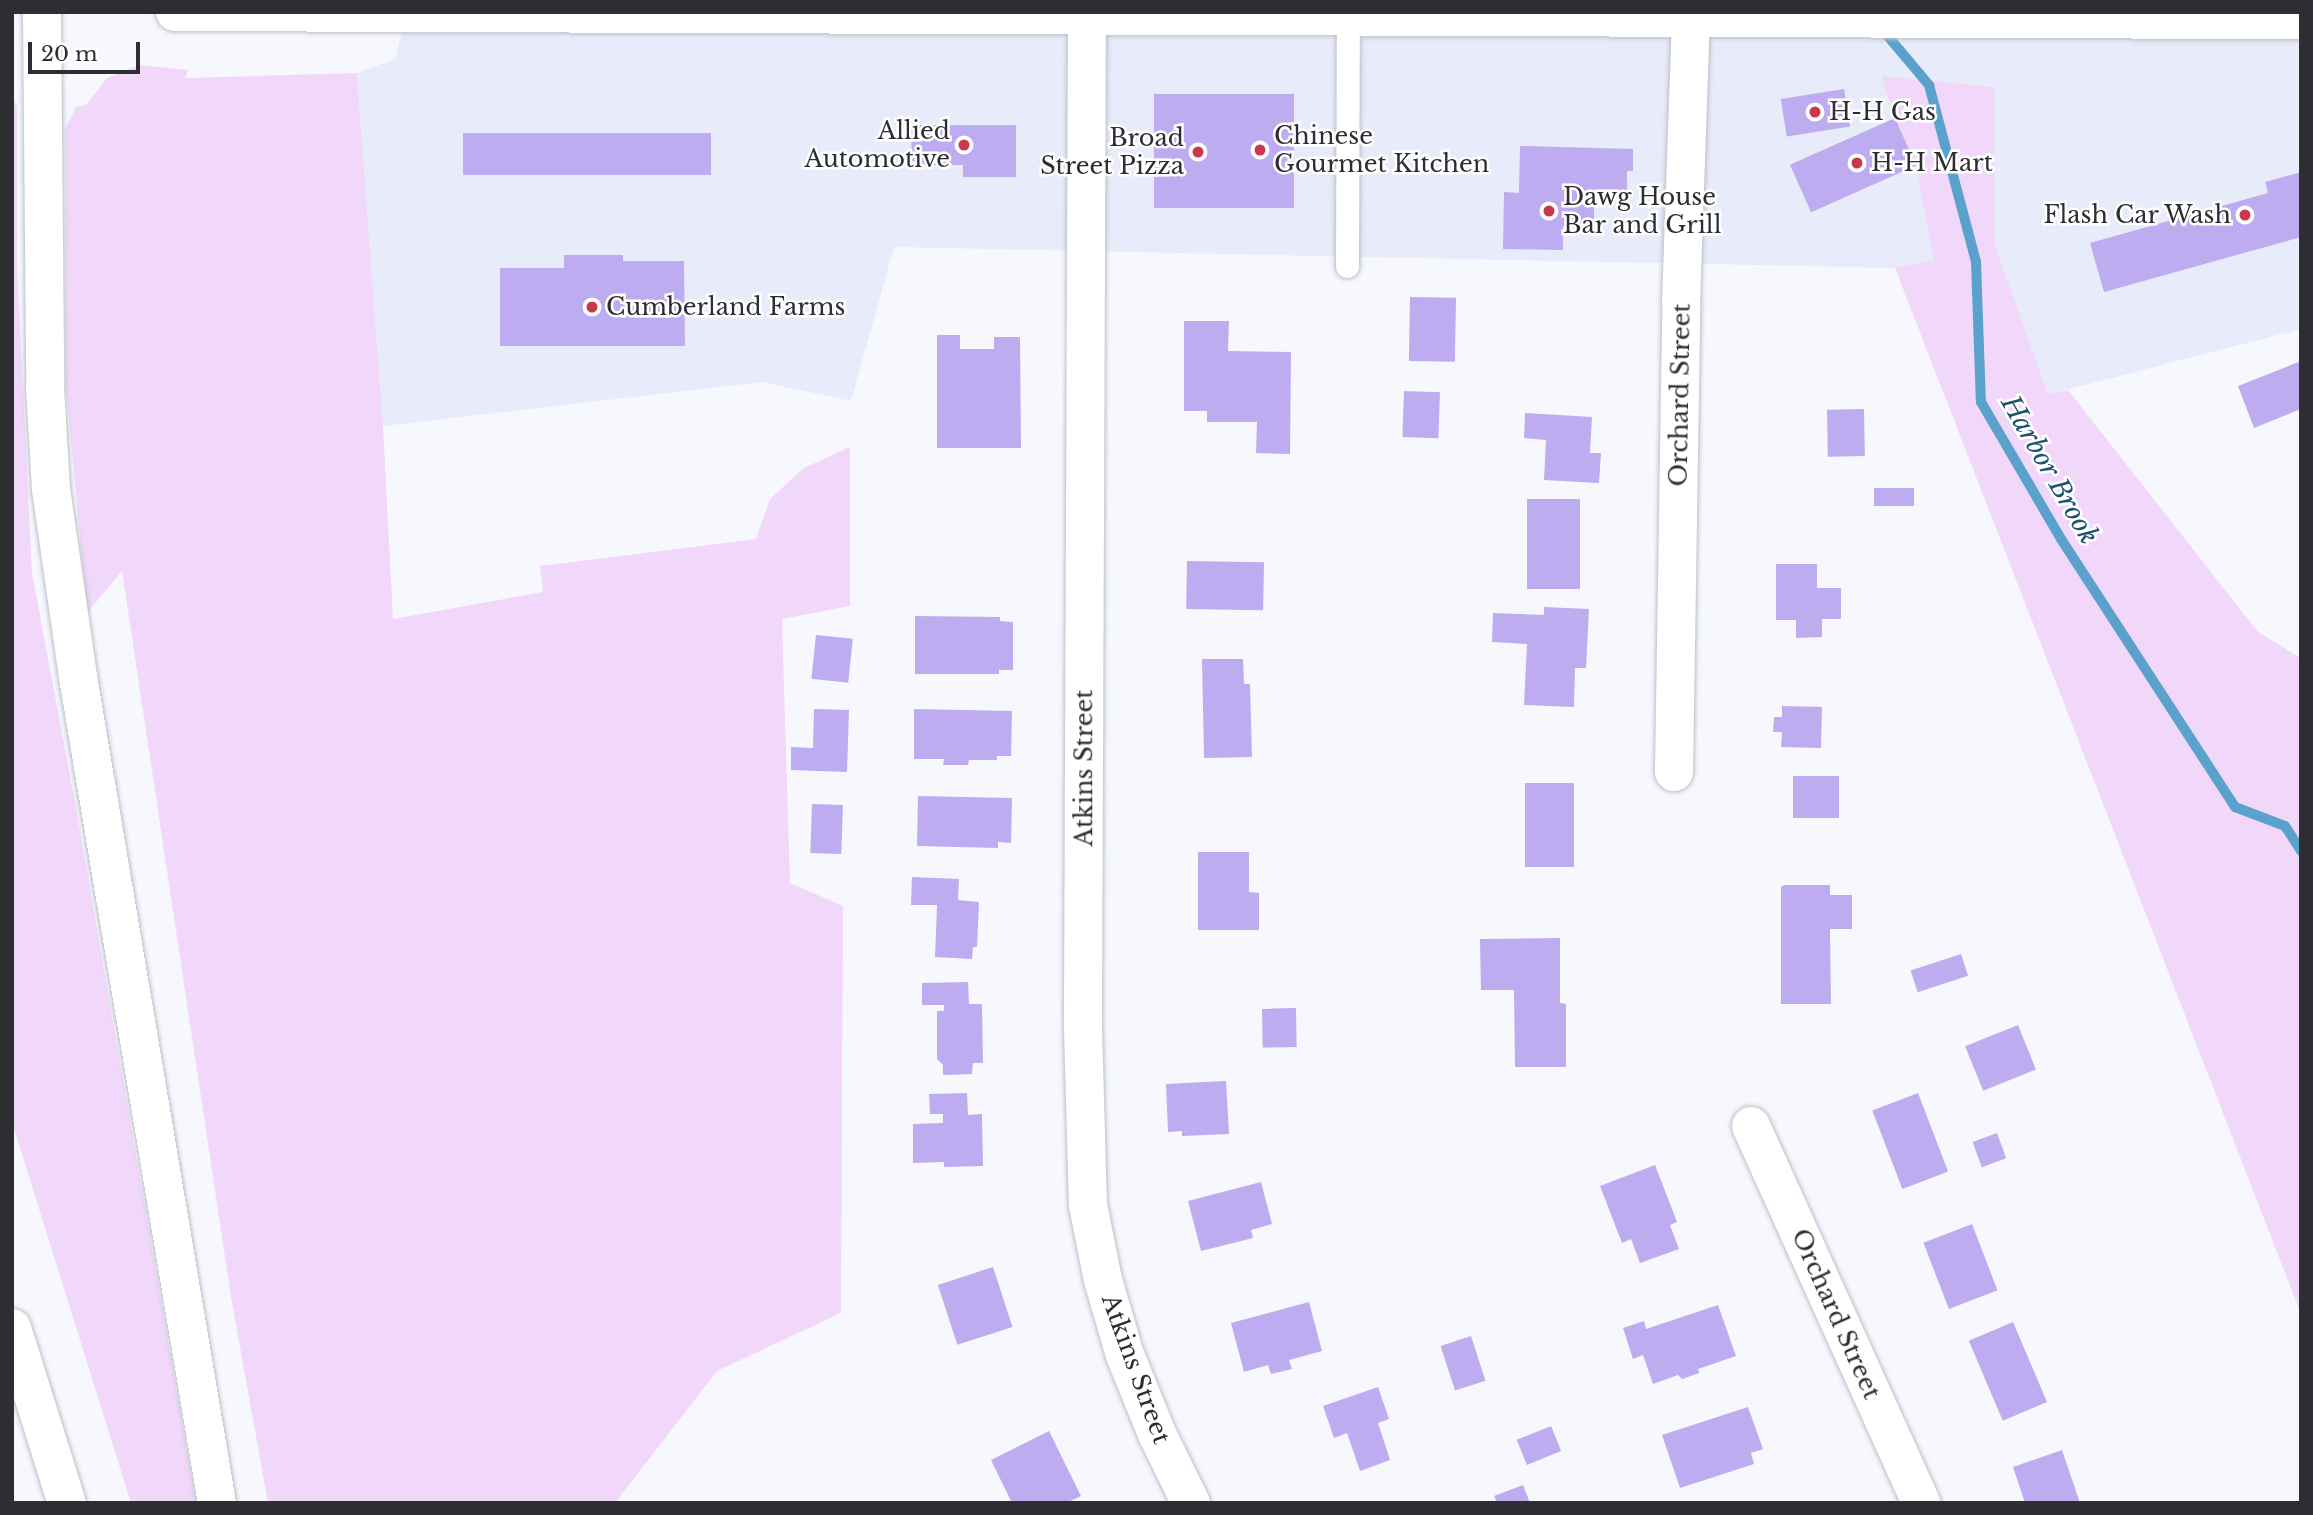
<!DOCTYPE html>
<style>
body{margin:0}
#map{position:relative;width:2313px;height:1515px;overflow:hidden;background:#f6f8fe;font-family:"Libre Baskerville",serif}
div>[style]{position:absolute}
.built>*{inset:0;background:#e7ebfa}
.green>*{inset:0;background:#f1d8fb}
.stream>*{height:10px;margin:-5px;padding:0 5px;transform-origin:5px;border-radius:5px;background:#5aa2cb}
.building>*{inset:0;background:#bdacef;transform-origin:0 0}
.roads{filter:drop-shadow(0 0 2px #bec0c8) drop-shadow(0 0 2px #bec0c8)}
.service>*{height:23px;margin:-11.5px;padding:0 11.5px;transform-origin:11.5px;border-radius:11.5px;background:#fff}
.minor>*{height:38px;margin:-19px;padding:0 19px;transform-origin:19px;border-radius:19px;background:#fff}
.primary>*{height:38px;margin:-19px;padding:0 19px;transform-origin:19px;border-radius:19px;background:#fff}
.motorway>*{height:38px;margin:-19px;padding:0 19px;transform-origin:19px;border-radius:19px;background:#fff}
.dots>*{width:19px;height:19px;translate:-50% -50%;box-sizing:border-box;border:4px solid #fff;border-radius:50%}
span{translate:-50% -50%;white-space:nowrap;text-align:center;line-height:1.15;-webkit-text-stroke:5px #fff;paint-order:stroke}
.poi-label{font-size:24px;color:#2d2e31}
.left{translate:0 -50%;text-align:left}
.right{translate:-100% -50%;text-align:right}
.street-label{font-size:24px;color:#2d2e31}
.water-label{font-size:26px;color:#1b5370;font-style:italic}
.frame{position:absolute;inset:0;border:14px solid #2d2e31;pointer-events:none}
.scale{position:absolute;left:28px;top:42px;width:112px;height:32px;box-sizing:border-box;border:4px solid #2d2e31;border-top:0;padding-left:9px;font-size:21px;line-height:24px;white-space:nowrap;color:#2d2e31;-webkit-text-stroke:5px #fff;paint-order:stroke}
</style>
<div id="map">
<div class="built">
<div style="clip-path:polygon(407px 12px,2301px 12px,2301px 329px,1954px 419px,1895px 268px,894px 247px,851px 401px,762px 382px,383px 426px,357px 73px,395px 59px)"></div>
</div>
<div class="green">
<div style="clip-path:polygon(139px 65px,188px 70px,185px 78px,357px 73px,383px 426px,393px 619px,543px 592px,540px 566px,756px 539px,770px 499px,804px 468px,850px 447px,850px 606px,782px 619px,790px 883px,843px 906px,841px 1313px,717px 1371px,615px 1503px,268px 1503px,231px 1297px,122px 571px,87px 613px,66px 386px,65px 129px,76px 107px,86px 105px,107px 78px)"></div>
<div style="clip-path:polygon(1881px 76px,1994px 87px,1995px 246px,2048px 394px,2068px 390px,2258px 632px,2301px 658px,2301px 1314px,1895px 268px,1934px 260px,1916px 166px,1895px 118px)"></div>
<div style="clip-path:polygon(12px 97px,17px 106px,17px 265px,32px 573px,76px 808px,196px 1503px,131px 1503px,12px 1122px)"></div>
</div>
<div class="stream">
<div style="left:1881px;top:28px;width:75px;rotate:49.9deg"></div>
<div style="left:1929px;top:85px;width:183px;rotate:75.1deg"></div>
<div style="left:1976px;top:262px;width:140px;rotate:88deg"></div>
<div style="left:1981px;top:402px;width:159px;rotate:59.7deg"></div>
<div style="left:2061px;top:539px;width:320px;rotate:57deg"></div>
<div style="left:2235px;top:807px;width:53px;rotate:20.8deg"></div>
<div style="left:2285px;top:826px;width:30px;rotate:57deg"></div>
</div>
<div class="building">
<div style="left:1844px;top:89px;width:38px;height:64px;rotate:81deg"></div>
<div style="left:1154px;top:94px;width:140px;height:114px"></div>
<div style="left:1895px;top:118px;width:52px;height:115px;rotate:66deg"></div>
<div style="clip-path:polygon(911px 125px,1016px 125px,1016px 177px,963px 177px,963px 165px,912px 165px)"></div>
<div style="left:711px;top:133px;width:42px;height:248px;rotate:90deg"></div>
<div style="clip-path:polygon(1520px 146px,1633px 149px,1633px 171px,1627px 171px,1627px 196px,1594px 195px,1594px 227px,1563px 226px,1563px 250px,1503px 249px,1504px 192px,1519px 193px)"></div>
<div style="clip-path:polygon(2301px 172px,2301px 237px,2104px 292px,2090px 243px,2268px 193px,2265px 182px)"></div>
<div style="clip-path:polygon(564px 255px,623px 255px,623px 261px,684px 261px,685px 346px,500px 346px,500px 268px,564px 268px)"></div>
<div style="left:1410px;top:297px;width:46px;height:64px;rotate:1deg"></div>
<div style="clip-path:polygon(1184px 321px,1229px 321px,1228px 351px,1291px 352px,1290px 454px,1256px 453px,1257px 422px,1207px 422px,1207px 411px,1184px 411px)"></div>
<div style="clip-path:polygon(937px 335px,960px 335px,960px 349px,994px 349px,994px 337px,1020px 337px,1021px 448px,937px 448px)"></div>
<div style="clip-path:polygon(2301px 361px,2301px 409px,2254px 428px,2238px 386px)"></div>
<div style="left:1404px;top:391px;width:36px;height:46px;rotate:2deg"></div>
<div style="left:1864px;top:409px;width:47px;height:37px;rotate:89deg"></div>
<div style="clip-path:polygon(1525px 413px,1592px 417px,1590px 453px,1601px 453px,1599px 483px,1544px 480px,1546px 440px,1524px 438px)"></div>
<div style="left:1874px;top:488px;width:40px;height:18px"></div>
<div style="left:1527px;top:499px;width:53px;height:90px"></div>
<div style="left:1187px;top:561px;width:77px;height:48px;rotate:1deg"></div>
<div style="clip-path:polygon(1776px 564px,1817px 564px,1817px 588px,1841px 588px,1841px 619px,1822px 619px,1822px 637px,1796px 638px,1796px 620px,1776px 620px)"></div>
<div style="clip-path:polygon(1544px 607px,1589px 609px,1586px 668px,1575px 668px,1574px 707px,1524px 705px,1527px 644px,1492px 642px,1493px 613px,1544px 615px)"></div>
<div style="clip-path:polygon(915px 616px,1000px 617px,1000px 621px,1013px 622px,1013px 670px,999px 670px,999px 674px,915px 674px)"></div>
<div style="left:816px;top:635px;width:37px;height:44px;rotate:6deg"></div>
<div style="clip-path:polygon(1202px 659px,1243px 659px,1244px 684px,1250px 684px,1252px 757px,1204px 758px)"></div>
<div style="clip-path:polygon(1782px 706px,1822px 707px,1821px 748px,1781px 747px,1782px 732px,1773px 732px,1774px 717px,1782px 717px)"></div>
<div style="clip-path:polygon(814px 709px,849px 710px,847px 772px,791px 770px,791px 747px,813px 748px)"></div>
<div style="clip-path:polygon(914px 709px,1012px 711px,1011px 756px,997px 756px,997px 760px,969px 760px,968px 765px,943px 765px,944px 759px,914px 759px)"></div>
<div style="left:1793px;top:776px;width:46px;height:42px"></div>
<div style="left:1525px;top:783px;width:49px;height:84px"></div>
<div style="clip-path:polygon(918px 796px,1012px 798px,1011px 843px,998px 842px,998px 848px,917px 846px)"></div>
<div style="left:812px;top:804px;width:31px;height:49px;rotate:2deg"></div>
<div style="clip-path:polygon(1198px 852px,1249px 852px,1249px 892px,1259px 893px,1259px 930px,1198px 930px)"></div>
<div style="clip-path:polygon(912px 877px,959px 879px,958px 900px,979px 902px,977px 947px,973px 947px,972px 959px,935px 957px,937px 905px,911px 905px)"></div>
<div style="clip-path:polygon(1784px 885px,1830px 885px,1830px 895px,1852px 895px,1852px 929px,1830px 929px,1831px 1004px,1781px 1004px,1781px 887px)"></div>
<div style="clip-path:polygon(1560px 938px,1560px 1003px,1566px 1004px,1566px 1067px,1515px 1067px,1514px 990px,1481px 990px,1480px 939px)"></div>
<div style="left:1961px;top:954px;width:23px;height:53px;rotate:72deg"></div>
<div style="clip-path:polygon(968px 982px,969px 1004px,982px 1004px,983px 1063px,973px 1063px,972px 1074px,943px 1075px,943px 1065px,937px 1059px,937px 1011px,944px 1011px,944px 1005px,922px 1005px,922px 983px)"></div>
<div style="left:1296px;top:1008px;width:39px;height:34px;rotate:89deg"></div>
<div style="left:2018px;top:1025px;width:48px;height:57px;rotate:68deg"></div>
<div style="clip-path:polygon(1226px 1081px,1229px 1134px,1182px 1136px,1182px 1131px,1168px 1132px,1166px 1084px)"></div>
<div style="clip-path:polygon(967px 1093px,968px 1115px,982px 1114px,983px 1166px,944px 1167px,944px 1162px,913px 1163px,913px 1124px,943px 1123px,943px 1114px,930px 1114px,929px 1094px)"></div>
<div style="left:1918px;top:1093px;width:84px;height:49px;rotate:69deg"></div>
<div style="left:1997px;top:1133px;width:27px;height:26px;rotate:70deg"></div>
<div style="clip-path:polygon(1655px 1165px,1677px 1222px,1670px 1225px,1679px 1249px,1640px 1263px,1631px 1239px,1622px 1243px,1600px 1186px)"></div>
<div style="clip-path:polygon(1261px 1182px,1272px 1224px,1251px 1230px,1253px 1238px,1201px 1251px,1188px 1201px)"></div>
<div style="left:1972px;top:1224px;width:71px;height:52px;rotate:69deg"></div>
<div style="left:993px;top:1267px;width:63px;height:58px;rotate:72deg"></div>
<div style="clip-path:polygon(1309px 1302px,1322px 1351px,1289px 1360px,1292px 1369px,1271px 1374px,1268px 1365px,1244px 1372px,1231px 1323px)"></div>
<div style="clip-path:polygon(1718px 1305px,1736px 1356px,1698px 1369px,1699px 1373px,1682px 1379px,1678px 1375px,1653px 1384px,1643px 1355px,1633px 1359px,1623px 1328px,1644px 1321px,1646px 1329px)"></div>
<div style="left:2013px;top:1322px;width:87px;height:48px;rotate:67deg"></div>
<div style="left:1471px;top:1336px;width:47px;height:32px;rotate:72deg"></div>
<div style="clip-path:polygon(1378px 1387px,1389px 1419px,1378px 1423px,1390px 1460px,1360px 1471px,1347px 1433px,1334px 1438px,1323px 1406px)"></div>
<div style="clip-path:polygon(1748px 1407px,1763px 1449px,1751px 1453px,1754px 1464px,1680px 1488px,1662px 1435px)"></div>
<div style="left:1551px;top:1426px;width:27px;height:37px;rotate:68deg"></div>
<div style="clip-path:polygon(1049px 1431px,1081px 1496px,1066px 1503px,1012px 1503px,991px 1460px)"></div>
<div style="clip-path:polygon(2062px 1450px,2080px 1503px,2025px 1503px,2013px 1467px)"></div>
<div style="clip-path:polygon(1523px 1485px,1530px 1503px,1497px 1503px,1494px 1496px)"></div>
</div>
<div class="roads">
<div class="service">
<div style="left:1347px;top:266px;width:250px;rotate:-89.8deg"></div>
</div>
<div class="minor">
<div style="left:1087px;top:14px;width:1014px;rotate:90.23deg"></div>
<div style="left:1083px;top:1028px;width:177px;rotate:88.4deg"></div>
<div style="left:1088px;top:1205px;width:76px;rotate:78.7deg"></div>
<div style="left:1103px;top:1280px;width:78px;rotate:73.7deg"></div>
<div style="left:1125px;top:1355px;width:85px;rotate:67.9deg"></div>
<div style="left:1157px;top:1434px;width:77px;rotate:63.8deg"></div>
<div style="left:1674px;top:772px;width:469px;rotate:-89.1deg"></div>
<div style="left:1681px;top:303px;width:285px;rotate:-88deg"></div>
<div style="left:1751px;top:1126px;width:414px;rotate:65.7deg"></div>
</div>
<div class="primary">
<div style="left:175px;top:12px;width:2126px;rotate:0.22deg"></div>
</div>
<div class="motorway">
<div style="left:42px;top:12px;width:376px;rotate:89.5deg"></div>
<div style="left:45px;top:388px;width:101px;rotate:86.6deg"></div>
<div style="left:51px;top:489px;width:190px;rotate:81.8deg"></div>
<div style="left:78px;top:677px;width:838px;rotate:80.45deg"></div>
<div style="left:12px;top:1328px;width:183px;rotate:72.6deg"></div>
</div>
</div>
<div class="dots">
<div style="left:1815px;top:112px;background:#c8384e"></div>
<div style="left:964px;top:145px;background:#c8384e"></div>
<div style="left:1260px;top:150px;background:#c8384e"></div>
<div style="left:1198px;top:152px;background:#c8384e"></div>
<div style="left:1857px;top:163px;background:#c8384e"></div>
<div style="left:1549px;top:211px;background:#c8384e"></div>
<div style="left:2245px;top:215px;background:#c8384e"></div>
<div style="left:592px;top:307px;background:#c8384e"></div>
</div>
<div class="poi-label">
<span class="left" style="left:1829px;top:112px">H-H Gas</span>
<span class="right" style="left:950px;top:145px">Allied<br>Automotive</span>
<span class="left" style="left:1274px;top:150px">Chinese<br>Gourmet Kitchen</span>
<span class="right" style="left:1184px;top:152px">Broad<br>Street Pizza</span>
<span class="left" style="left:1871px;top:163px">H-H Mart</span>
<span class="left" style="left:1563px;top:211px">Dawg House<br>Bar and Grill</span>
<span class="right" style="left:2231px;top:215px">Flash Car Wash</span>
<span class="left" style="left:606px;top:307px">Cumberland Farms</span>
</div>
<div class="street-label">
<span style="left:1680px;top:395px;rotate:-89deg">Orchard Street</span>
<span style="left:1084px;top:768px;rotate:-90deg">Atkins Street</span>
<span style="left:1836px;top:1314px;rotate:66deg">Orchard Street</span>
<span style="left:1136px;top:1369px;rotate:70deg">Atkins Street</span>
</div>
<div class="water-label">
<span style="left:2049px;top:470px;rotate:60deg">Harbor Brook</span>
</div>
<div class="frame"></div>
<div class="scale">20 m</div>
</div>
